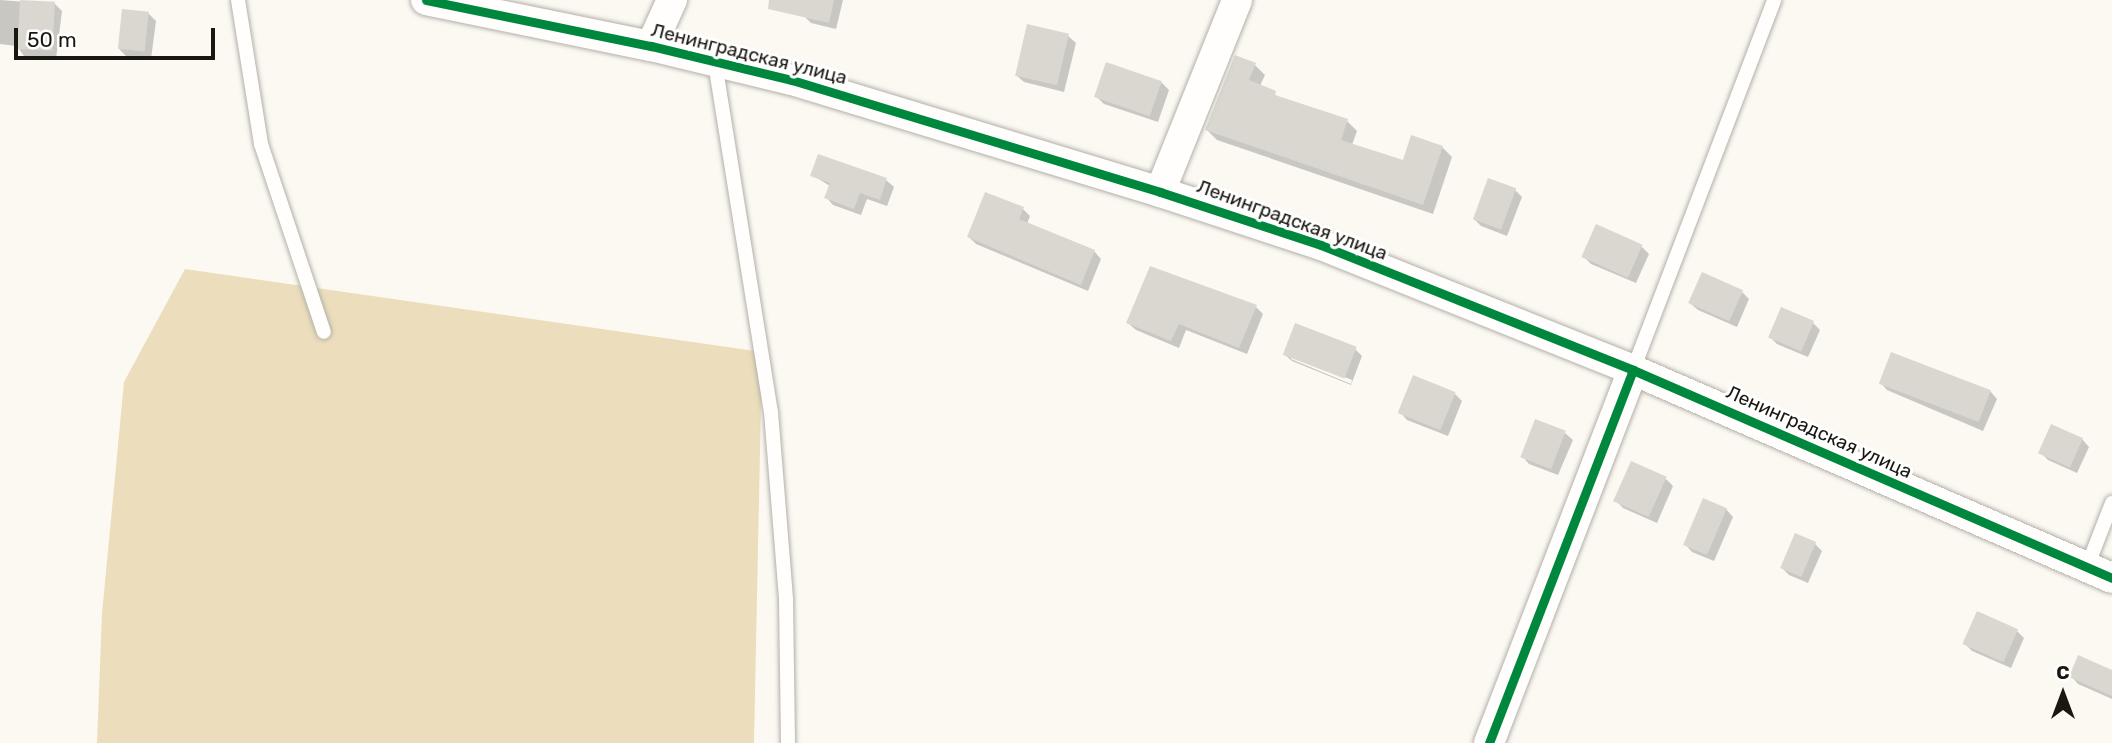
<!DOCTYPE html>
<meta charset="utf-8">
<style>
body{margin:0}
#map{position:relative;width:2112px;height:743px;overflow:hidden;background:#fcf9f2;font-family:Rubik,sans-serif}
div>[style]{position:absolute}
.green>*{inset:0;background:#ecdebc}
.shadow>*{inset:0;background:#0003}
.building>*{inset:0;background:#dad7d1;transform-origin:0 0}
.roads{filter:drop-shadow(0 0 2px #b2b0a9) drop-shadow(0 0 2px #b2b0a9)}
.lane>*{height:14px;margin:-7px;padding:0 7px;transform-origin:7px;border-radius:7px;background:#fffefd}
.street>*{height:30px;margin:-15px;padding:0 15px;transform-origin:15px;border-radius:15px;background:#fffefd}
.cycleway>*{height:9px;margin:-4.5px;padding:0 4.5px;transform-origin:4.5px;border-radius:4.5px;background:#00873e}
span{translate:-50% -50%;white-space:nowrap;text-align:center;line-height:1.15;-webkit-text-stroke:6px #fff;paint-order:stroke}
.street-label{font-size:19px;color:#191710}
.north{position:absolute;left:2028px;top:659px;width:70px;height:70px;-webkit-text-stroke:5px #fff;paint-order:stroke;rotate:0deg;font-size:19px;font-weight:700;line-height:28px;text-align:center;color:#191710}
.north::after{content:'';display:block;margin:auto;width:24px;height:32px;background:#191710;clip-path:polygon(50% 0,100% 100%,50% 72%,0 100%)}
.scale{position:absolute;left:14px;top:28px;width:201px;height:32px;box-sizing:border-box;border:4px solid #191710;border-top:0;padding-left:9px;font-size:21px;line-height:24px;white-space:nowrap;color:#191710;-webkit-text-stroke:5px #fff;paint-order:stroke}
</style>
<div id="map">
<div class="green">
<div style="clip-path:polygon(185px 269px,762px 352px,754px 743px,97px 743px,102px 614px,124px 382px)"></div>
</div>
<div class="shadow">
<div style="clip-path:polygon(0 0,55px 4px,62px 11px,56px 59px,24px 56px,17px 46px,0 44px)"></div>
<div style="clip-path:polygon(808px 0,843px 0,836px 29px,811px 23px,804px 16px)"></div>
<div style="clip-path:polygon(148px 13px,156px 21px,151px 59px,126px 56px,119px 49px)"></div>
<div style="clip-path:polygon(1068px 36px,1076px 43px,1064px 92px,1024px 82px,1016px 75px)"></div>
<div style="clip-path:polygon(1255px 65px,1265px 75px,1260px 86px,1282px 99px,1347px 121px,1357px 131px,1352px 145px,1404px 162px,1442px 147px,1452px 157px,1433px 214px,1217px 140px,1207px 130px)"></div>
<div style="clip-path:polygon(1161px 82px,1169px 90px,1158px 122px,1104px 104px,1097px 97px)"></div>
<div style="clip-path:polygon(812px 175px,886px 180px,894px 187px,887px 206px,867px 199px,861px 215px,833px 205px,826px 197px,830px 186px)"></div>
<div style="clip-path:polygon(1515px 190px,1522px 197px,1507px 236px,1481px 226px,1474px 219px)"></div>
<div style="clip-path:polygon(1023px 209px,1030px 216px,1027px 224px,1094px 251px,1101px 259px,1088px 291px,976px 244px,969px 237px)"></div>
<div style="clip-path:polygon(1642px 247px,1649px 254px,1636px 283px,1591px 264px,1584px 257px)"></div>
<div style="clip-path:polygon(1742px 292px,1749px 299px,1737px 327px,1698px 310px,1690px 303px)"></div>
<div style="clip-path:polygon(1256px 307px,1263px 314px,1247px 354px,1186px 330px,1179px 348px,1136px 330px,1128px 323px)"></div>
<div style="clip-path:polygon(1813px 323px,1820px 330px,1808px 357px,1777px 344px,1770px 337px)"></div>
<div style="clip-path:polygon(evenodd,1355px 349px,1362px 356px,1351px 385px,1292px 361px,1284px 354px,1355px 349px,1291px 356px,1352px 380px,1351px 384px,1291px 359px,1291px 356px)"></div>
<div style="clip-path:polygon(1880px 382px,1990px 391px,1997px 399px,1983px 431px,1887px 390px)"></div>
<div style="clip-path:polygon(1455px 394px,1462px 401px,1448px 436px,1407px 420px,1400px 412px)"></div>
<div style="clip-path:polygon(1565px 433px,1573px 440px,1558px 475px,1529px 464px,1522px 456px)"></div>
<div style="clip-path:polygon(2082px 439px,2089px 447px,2077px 473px,2048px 460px,2041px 453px)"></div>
<div style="clip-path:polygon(1666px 479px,1673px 486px,1657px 523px,1623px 508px,1615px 500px)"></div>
<div style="clip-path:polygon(1726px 509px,1733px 517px,1714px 561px,1692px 552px,1685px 544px)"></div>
<div style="clip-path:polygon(1815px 544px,1822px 551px,1808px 583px,1789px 575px,1782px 568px)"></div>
<div style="clip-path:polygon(2017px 631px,2024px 638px,2011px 668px,1972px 651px,1965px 644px)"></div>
<div style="clip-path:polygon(2112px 672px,2112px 699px,2078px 684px,2071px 676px)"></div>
</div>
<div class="building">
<div style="left:20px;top:0;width:35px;height:49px;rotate:3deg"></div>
<div style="clip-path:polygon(769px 0,834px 0,829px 23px,768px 9px)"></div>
<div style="left:122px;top:9px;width:27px;height:40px;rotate:6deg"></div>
<div style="left:1027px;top:24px;width:43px;height:53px;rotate:13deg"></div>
<div style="clip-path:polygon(1235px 55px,1256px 63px,1249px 80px,1276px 91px,1275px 95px,1348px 119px,1341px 140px,1403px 160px,1411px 135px,1443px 146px,1423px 205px,1205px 130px)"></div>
<div style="left:1106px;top:62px;width:59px;height:37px;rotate:19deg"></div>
<div style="clip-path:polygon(818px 154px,887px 178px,880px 200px,860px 193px,854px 209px,824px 198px,830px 183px,810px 176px)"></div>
<div style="left:1488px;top:178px;width:30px;height:44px;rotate:20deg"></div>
<div style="clip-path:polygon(985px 192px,1024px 207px,1019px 219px,1095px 250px,1081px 285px,967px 237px)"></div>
<div style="left:1596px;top:224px;width:51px;height:36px;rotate:24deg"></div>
<div style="clip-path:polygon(1150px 266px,1257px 305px,1239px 348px,1179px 324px,1171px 341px,1126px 323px)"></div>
<div style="left:1702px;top:272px;width:45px;height:34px;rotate:24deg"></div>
<div style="left:1781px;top:307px;width:36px;height:33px;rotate:23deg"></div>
<div style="left:1295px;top:323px;width:66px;height:34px;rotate:21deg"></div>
<div style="left:1891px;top:352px;width:107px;height:34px;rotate:21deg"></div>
<div style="left:1413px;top:375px;width:46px;height:41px;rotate:22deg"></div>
<div style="left:1535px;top:419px;width:33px;height:41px;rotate:21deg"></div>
<div style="left:2051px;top:424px;width:35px;height:32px;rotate:24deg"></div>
<div style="left:1631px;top:461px;width:39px;height:44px;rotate:24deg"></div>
<div style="left:1703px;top:498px;width:26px;height:51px;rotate:23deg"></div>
<div style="left:1795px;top:533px;width:23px;height:38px;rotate:23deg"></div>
<div style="left:1977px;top:611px;width:45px;height:36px;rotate:24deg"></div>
<div style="clip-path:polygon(2078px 655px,2112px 670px,2112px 696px,2069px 677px)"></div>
</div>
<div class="roads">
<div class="lane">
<div style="left:238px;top:0;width:146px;rotate:80.9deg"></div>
<div style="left:261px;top:144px;width:198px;rotate:71.5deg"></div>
<div style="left:715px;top:63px;width:353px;rotate:80.9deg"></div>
<div style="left:771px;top:412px;width:188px;rotate:85.4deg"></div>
<div style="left:786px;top:599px;width:144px;rotate:89.2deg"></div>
<div style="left:1633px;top:370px;width:396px;rotate:-69.1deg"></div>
<div style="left:2087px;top:567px;width:69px;rotate:-68.7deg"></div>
</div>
<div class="street">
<div style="left:426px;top:0;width:230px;rotate:11.6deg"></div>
<div style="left:651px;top:46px;width:145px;rotate:13.6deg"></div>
<div style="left:792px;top:80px;width:385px;rotate:16.9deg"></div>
<div style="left:1160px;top:192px;width:169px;rotate:18.2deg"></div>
<div style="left:1321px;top:245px;width:336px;rotate:21.8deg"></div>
<div style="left:1633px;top:370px;width:522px;rotate:23.47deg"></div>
<div style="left:651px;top:46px;width:51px;rotate:-65.5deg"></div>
<div style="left:1160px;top:192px;width:207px;rotate:-68.1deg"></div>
<div style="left:1489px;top:743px;width:400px;rotate:-68.9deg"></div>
</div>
</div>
<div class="cycleway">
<div style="left:426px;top:0;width:230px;rotate:11.6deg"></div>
<div style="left:651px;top:46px;width:145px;rotate:13.6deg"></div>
<div style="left:792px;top:80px;width:385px;rotate:16.9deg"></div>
<div style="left:1160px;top:192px;width:169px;rotate:18.2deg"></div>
<div style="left:1321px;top:245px;width:336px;rotate:21.8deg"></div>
<div style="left:1633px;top:370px;width:522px;rotate:23.47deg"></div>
<div style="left:1489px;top:743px;width:400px;rotate:-68.9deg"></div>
</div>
<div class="street-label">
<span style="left:749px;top:54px;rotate:14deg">Ленинградская улица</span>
<span style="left:1292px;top:220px;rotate:20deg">Ленинградская улица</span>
<span style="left:1819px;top:432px;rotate:24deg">Ленинградская улица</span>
</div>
<div class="north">С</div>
<div class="scale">50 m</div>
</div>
